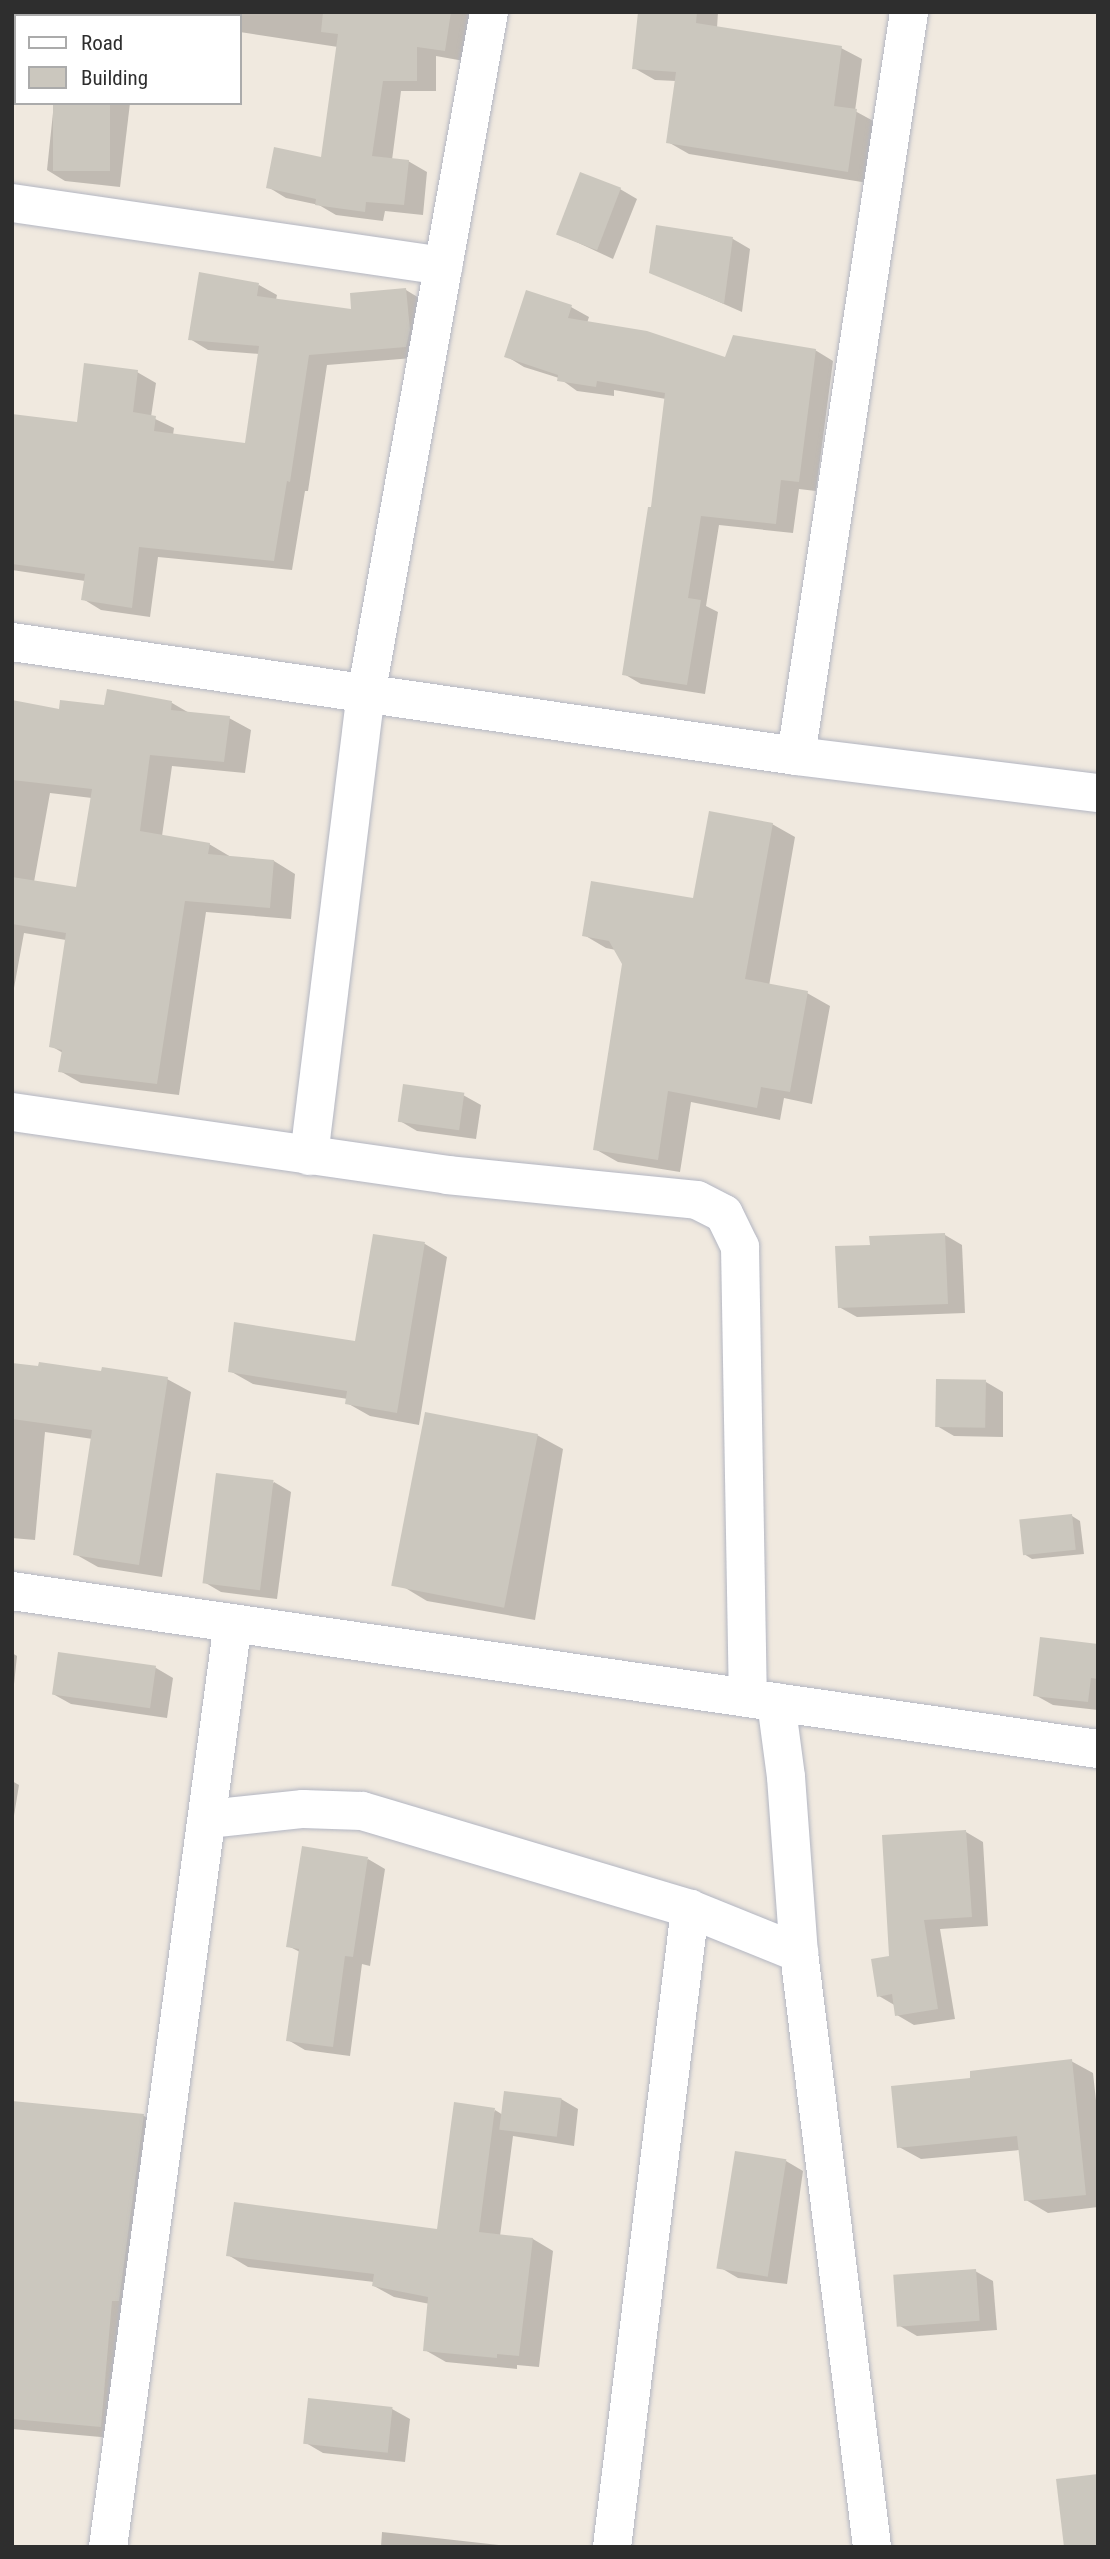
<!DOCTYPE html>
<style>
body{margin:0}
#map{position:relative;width:1110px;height:2559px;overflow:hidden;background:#f0e9df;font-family:"Roboto Condensed",sans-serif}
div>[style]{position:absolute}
.shadow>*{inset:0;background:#0003}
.building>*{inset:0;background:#cbc7be;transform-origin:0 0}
.roads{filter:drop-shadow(0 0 2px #b3b6c2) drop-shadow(0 0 2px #b3b6c2)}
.minor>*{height:38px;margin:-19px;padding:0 19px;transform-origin:19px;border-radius:19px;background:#fff}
span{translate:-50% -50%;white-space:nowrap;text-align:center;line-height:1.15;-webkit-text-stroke:5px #fff;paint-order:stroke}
.frame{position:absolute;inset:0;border:14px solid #2e2e2e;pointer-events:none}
.legend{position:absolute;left:14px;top:14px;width:228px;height:91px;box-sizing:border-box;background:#fff;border:2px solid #ababab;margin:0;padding:9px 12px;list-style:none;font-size:21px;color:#2e2e2e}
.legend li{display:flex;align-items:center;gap:14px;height:35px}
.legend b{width:35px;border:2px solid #ababab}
</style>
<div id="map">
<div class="shadow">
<div style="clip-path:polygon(65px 12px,468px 12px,471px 14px,464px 61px,436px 56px,436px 91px,401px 91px,392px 160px,408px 161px,427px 172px,423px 215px,385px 211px,383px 221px,336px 215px,319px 205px,286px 198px,268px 187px,323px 159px,338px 47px,240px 32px,240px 16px,64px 16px)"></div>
<div style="clip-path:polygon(639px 12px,718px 12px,717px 28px,841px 48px,862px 59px,855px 111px,877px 123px,868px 183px,689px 154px,668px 142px,676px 81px,655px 80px,634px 68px)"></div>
<div style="clip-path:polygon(54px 103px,130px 103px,120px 187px,65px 181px,47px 170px)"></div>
<div style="clip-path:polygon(620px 189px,637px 199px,613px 259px,557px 233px)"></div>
<div style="clip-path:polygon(657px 227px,733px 239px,750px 249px,742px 312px,651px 272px)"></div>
<div style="clip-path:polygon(259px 285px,277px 295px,276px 300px,353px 311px,406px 290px,424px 301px,425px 357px,327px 365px,308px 491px,305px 491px,292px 570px,158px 557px,150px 617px,101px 610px,83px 599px,85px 581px,12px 570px,12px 427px,79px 424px,137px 372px,156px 383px,151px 417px,174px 428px,173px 435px,246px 444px,259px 354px,208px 350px,190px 339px)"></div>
<div style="clip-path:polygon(571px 307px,589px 317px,587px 323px,726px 359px,815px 350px,833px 361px,816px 491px,799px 489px,793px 533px,719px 525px,706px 606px,718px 612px,705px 694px,641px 684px,624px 674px,652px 509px,666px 399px,614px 390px,614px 396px,577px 391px,559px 378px,524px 367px,506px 356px)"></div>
<div style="clip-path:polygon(evenodd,108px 691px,172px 703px,191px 714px,229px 718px,251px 730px,245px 773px,172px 766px,162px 836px,209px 844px,231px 857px,274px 861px,295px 874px,291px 919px,206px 912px,179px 1095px,81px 1083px,60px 1071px,63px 1053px,51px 1046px,66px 940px,24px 933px,12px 999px,12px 702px,61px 711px,106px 707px,108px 691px,50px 793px,92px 798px,78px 889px,34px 882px,50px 793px)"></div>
<div style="clip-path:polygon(772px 824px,795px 837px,769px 986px,807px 993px,830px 1006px,812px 1104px,784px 1098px,780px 1120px,691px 1102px,680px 1172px,618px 1162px,595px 1149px,624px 964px,616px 950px,606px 948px,584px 935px,695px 900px)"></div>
<div style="clip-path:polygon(463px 1095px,481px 1105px,476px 1139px,417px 1131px,400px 1121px)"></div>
<div style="clip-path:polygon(945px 1235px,962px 1245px,965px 1313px,857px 1317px,839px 1307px,872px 1247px)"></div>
<div style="clip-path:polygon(374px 1236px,425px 1244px,447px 1257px,419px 1425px,370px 1416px,347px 1403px,348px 1399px,253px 1384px,230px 1371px,357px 1343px)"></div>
<div style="clip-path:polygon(12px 1365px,167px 1379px,191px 1392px,162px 1577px,98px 1567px,75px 1554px,93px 1439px,45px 1432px,35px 1540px,12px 1538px)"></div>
<div style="clip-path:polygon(986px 1382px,1003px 1392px,1003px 1437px,954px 1436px,937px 1426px)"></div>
<div style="clip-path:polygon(537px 1435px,563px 1449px,535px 1620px,427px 1601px,402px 1586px)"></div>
<div style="clip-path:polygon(274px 1482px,291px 1492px,277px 1599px,221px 1592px,204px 1582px)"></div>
<div style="clip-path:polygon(1072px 1516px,1080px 1521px,1084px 1554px,1032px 1559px,1024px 1554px)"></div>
<div style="clip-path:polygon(1098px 1645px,1098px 1710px,1053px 1705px,1035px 1695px)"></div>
<div style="clip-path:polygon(12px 1653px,17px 1656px,12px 1703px)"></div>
<div style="clip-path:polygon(156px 1668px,173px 1678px,167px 1718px,71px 1704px,53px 1694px)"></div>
<div style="clip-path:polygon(12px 1781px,19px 1785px,12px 1828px)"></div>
<div style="clip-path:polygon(966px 1832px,983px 1842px,988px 1926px,940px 1929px,955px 2019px,914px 2025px,897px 2015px,896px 2006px,879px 1996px,891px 1957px)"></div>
<div style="clip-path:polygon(368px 1859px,385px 1869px,370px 1966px,362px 1964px,350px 2056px,305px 2050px,288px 2040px,300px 1952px,288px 1946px)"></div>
<div style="clip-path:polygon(1071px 2061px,1093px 2073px,1098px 2119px,1098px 2207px,1048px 2213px,1026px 2200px,1020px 2150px,921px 2159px,899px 2147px,972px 2080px)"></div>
<div style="clip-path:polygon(561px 2099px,578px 2109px,574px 2146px,513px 2136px,500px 2236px,533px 2239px,553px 2251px,539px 2367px,517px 2365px,517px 2369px,446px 2362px,425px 2350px,430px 2304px,394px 2297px,374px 2286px,374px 2282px,248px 2267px,228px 2255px,439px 2231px,495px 2110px,503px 2115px)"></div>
<div style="clip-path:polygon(12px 2103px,144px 2116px,166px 2128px,123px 2439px,12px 2429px)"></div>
<div style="clip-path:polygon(786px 2161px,803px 2171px,787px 2284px,738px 2278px,721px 2268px)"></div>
<div style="clip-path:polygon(975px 2271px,993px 2281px,997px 2330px,917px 2336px,900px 2326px)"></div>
<div style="clip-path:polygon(392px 2409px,410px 2419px,405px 2462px,323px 2453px,306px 2443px)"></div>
<div style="clip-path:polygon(382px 2532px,517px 2547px,381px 2547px)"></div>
</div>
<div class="building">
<div style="clip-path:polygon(323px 12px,451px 12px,445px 51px,417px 47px,417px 81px,383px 81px,372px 156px,409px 160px,404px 205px,366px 202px,365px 212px,315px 205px,316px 199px,266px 188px,274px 147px,321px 157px,338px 34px,321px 32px)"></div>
<div style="clip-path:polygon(638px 12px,697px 12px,696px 23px,842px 46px,834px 106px,857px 109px,848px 172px,666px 143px,676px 72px,632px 69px)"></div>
<div style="left:53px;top:103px;width:57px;height:68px"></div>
<div style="left:580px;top:172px;width:44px;height:67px;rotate:21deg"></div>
<div style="clip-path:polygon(656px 225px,733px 237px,724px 304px,649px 273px)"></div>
<div style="clip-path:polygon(199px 272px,259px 283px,257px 296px,351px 309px,350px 293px,406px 288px,410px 330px,406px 347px,309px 355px,290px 482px,287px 481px,274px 561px,139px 547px,132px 608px,81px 600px,85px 574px,12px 564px,12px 414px,77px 422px,84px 363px,138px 370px,133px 412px,156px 416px,154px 431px,245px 443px,259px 346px,188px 340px)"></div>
<div style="clip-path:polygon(526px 290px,572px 305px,568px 318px,647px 331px,725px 357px,733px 335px,816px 349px,799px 482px,781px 480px,776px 524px,701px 516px,688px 598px,701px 600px,687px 685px,622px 675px,648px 507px,651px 507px,665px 393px,597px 381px,596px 387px,557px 381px,558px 375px,504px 357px)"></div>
<div style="clip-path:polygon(107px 689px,172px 701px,171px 710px,230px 716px,224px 762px,150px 755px,140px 831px,210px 843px,208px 854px,274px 860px,270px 908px,185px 901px,157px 1084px,58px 1072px,62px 1050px,49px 1047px,66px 933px,12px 924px,12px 877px,76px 887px,92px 789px,12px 780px,12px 700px,59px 709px,60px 700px,104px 705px)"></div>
<div style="clip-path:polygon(709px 811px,773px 823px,745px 979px,808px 991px,790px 1092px,761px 1087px,757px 1108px,668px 1091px,658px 1160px,593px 1150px,622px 964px,609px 941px,582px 936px,591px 881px,693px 898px)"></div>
<div style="left:403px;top:1084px;width:62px;height:38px;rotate:8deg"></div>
<div style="clip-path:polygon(945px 1233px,948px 1304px,838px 1308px,835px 1246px,870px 1245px,869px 1236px)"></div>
<div style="clip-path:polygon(373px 1234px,425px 1242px,397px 1413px,345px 1404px,347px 1391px,228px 1372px,234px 1322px,355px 1341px)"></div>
<div style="clip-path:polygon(39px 1362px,101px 1371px,102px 1367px,168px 1377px,139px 1565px,73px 1555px,92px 1430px,12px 1419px,12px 1363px,38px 1366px)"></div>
<div style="left:936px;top:1379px;width:50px;height:48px;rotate:1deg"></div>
<div style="left:425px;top:1412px;width:115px;height:177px;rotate:11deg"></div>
<div style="left:216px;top:1473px;width:58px;height:111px;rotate:7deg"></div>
<div style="left:1072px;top:1514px;width:36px;height:53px;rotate:84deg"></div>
<div style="clip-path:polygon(1040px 1637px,1098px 1644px,1098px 1679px,1091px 1678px,1088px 1702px,1033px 1696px)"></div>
<div style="left:58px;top:1652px;width:99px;height:43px;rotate:8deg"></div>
<div style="clip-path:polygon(966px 1830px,972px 1917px,924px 1920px,938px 2009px,895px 2016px,892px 1994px,877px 1997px,871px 1959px,889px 1956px,882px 1835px)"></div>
<div style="clip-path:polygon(302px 1846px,368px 1857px,353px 1957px,345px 1956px,333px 2047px,286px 2041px,299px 1949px,286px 1947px)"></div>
<div style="clip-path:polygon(1072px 2059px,1086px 2195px,1024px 2201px,1017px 2136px,897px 2148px,891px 2086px,970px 2078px,970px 2071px)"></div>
<div style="left:504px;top:2091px;width:58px;height:39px;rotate:7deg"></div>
<div style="clip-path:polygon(12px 2101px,144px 2114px,119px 2301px,112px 2301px,101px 2427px,12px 2419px)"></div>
<div style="clip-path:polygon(454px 2102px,495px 2108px,479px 2232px,533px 2238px,519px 2356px,497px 2354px,497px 2358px,423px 2351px,428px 2297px,372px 2286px,374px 2274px,226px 2256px,234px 2202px,437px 2229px)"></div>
<div style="left:735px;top:2151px;width:52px;height:119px;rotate:9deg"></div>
<div style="left:976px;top:2269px;width:52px;height:83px;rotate:86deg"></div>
<div style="left:308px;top:2398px;width:85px;height:46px;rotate:6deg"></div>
<div style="clip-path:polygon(1098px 2474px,1098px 2547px,1064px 2547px,1056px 2479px)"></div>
</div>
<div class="roads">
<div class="minor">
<div style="left:12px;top:203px;width:436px;rotate:8.3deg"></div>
<div style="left:12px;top:642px;width:792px;rotate:8.27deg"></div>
<div style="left:796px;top:756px;width:304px;rotate:7deg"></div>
<div style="left:796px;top:756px;width:753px;rotate:-81.36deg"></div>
<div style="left:12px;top:1112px;width:440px;rotate:8.2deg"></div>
<div style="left:447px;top:1175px;width:251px;rotate:5.7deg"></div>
<div style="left:697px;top:1200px;width:30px;rotate:27deg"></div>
<div style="left:724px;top:1214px;width:37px;rotate:64deg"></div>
<div style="left:740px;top:1247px;width:451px;rotate:89deg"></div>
<div style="left:309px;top:1156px;width:465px;rotate:-83deg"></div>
<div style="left:366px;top:695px;width:694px;rotate:-79.79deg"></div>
<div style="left:12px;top:1591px;width:1097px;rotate:8.28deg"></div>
<div style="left:776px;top:1702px;width:76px;rotate:82.4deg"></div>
<div style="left:786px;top:1777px;width:176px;rotate:85.8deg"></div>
<div style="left:799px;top:1953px;width:598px;rotate:82.99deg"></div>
<div style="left:208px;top:1819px;width:96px;rotate:-6deg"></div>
<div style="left:303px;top:1809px;width:59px;rotate:1.9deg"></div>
<div style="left:362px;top:1811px;width:342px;rotate:16.6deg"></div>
<div style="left:690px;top:1909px;width:118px;rotate:22deg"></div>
<div style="left:108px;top:2547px;width:932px;rotate:-82.3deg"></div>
<div style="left:612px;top:2547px;width:643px;rotate:-83.03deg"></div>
</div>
</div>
<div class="frame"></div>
<ul class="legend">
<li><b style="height:9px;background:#fff"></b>Road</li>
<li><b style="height:19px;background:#cbc7be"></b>Building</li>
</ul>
</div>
